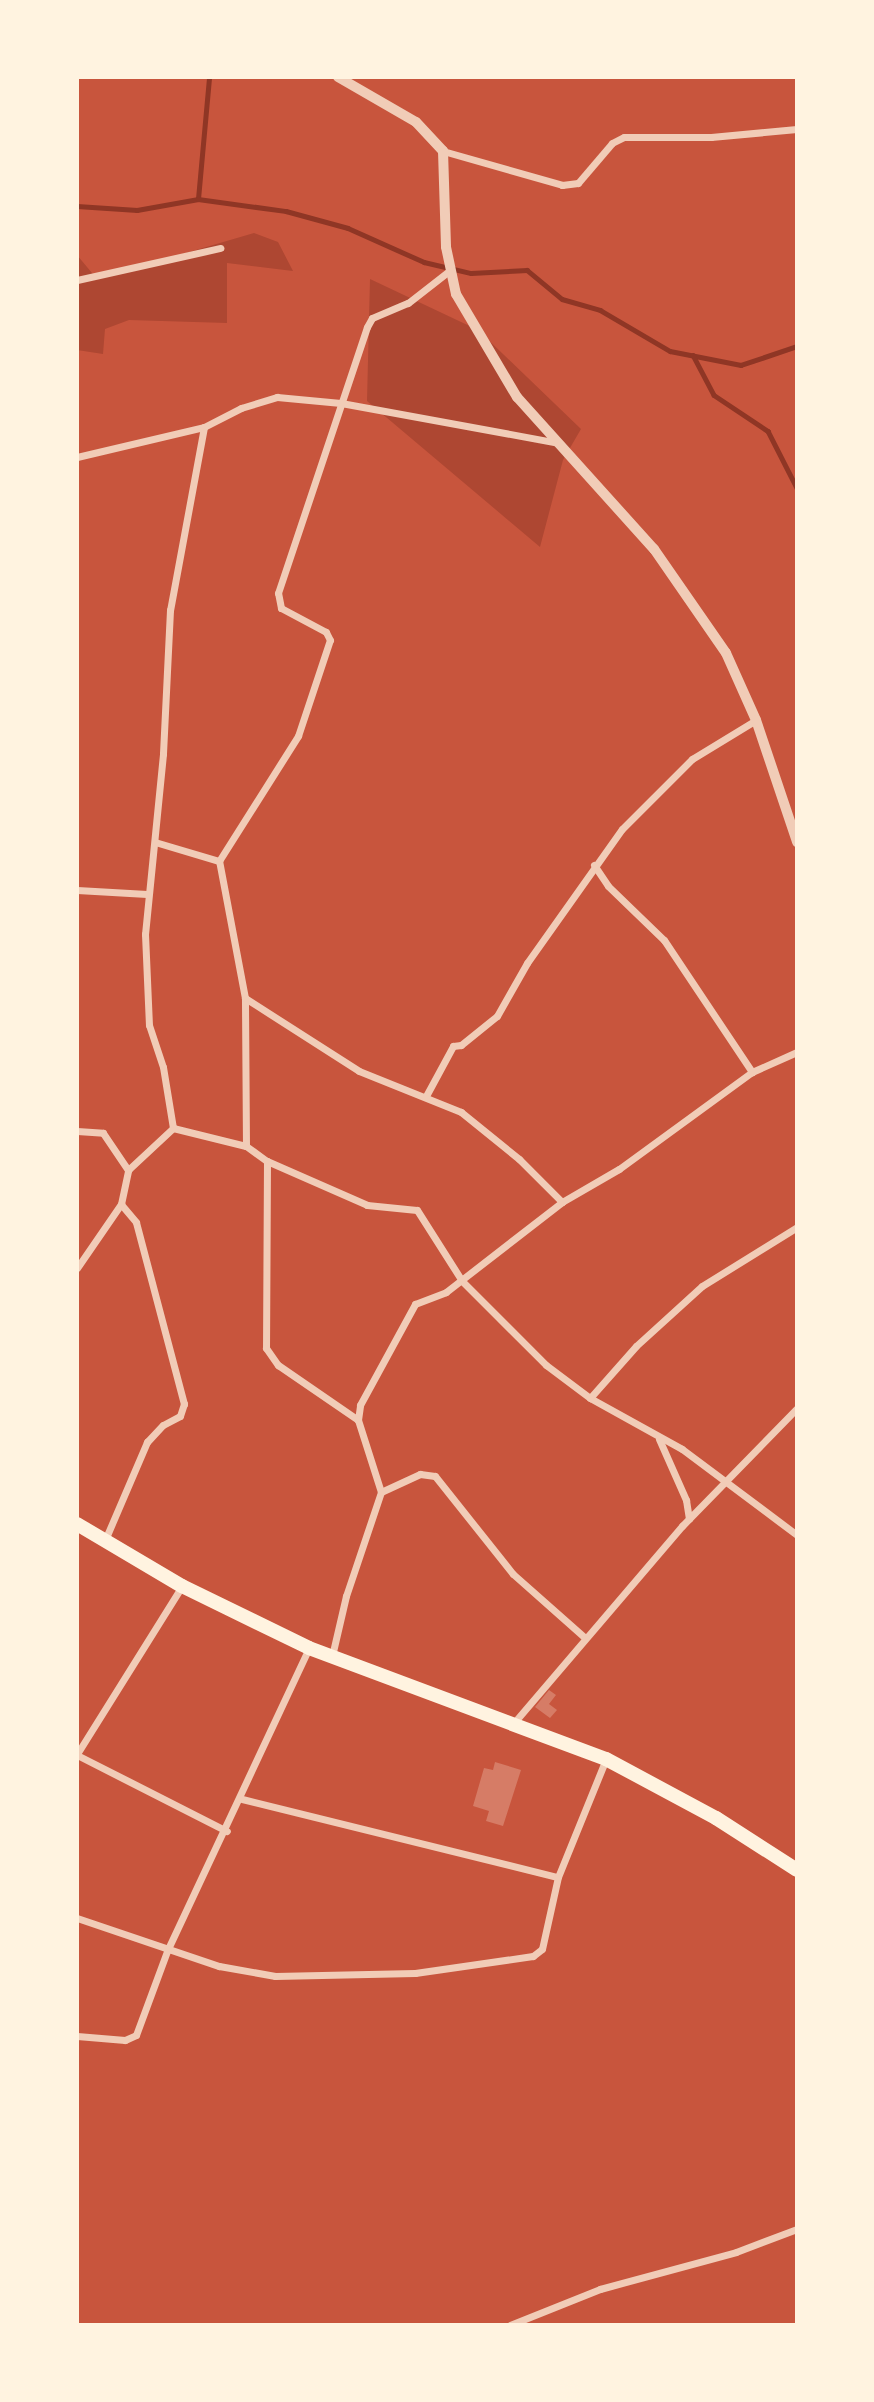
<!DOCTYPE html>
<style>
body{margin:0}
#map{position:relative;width:874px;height:2402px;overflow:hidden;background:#c8553d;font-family:Poppins,sans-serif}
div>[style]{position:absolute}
.green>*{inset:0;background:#ae4732}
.stream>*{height:4.5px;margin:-2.25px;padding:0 2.25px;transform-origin:2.25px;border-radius:2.25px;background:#8f3625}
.building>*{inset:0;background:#d67c66}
.minor>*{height:7px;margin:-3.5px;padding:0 3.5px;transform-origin:3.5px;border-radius:3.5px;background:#f1ccb7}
.tertiary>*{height:10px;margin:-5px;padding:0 5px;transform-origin:5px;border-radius:5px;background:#f1ccb7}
.primary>*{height:14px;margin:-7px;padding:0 7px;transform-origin:7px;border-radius:7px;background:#fff3e0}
span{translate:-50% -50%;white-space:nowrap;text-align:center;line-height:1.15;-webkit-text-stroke:5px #fff3e0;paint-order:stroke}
.frame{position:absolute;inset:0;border:79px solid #fff3e0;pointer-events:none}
</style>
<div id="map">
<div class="green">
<div style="clip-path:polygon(254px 233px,278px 242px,293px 271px,227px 263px,227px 323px,129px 320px,105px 329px,103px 354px,77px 350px,77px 255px,97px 279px)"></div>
<div style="clip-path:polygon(370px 279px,478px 330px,581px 429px,563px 460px,540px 547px,367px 401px)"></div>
</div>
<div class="stream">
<div style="left:198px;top:199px;width:122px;rotate:-84.8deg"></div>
<div style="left:77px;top:206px;width:60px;rotate:3.8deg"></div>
<div style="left:137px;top:210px;width:62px;rotate:-10.2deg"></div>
<div style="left:198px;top:199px;width:89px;rotate:7.8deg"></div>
<div style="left:286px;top:211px;width:64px;rotate:15.3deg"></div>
<div style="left:348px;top:228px;width:83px;rotate:24.1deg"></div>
<div style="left:424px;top:262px;width:48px;rotate:13.2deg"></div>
<div style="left:471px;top:273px;width:56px;rotate:-3.1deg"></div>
<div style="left:527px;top:270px;width:45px;rotate:39.6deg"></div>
<div style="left:562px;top:299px;width:40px;rotate:16deg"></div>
<div style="left:600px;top:310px;width:81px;rotate:30.4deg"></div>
<div style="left:670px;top:351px;width:72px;rotate:11.2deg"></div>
<div style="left:741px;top:365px;width:59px;rotate:-18.7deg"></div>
<div style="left:693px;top:355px;width:45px;rotate:62.3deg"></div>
<div style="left:714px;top:395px;width:65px;rotate:33.7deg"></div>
<div style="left:768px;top:431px;width:64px;rotate:63deg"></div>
</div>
<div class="building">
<div style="clip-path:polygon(549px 1690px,556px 1695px,549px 1704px,557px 1710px,550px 1718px,535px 1707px)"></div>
<div style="clip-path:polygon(495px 1762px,521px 1770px,503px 1826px,486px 1821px,489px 1811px,473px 1806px,484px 1768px,493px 1770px)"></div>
</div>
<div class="minor">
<div style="left:443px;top:151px;width:124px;rotate:15.9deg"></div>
<div style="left:562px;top:185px;width:16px;rotate:-7deg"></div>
<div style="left:578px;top:183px;width:52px;rotate:-49.6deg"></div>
<div style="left:612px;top:143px;width:13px;rotate:-27deg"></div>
<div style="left:624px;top:137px;width:87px"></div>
<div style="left:711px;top:137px;width:86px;rotate:-5.3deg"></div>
<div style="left:77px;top:280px;width:147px;rotate:-12.6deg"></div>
<div style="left:204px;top:427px;width:186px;rotate:100.5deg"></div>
<div style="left:170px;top:610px;width:144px;rotate:92.8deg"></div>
<div style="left:163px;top:754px;width:181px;rotate:95.7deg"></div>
<div style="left:145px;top:934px;width:91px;rotate:87.5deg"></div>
<div style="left:149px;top:1025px;width:44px;rotate:71.6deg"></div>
<div style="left:163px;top:1067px;width:62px;rotate:80.7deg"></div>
<div style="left:173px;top:1128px;width:75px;rotate:13.9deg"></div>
<div style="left:246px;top:1146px;width:26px;rotate:36deg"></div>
<div style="left:267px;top:1161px;width:109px;rotate:23.7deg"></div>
<div style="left:367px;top:1205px;width:50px;rotate:5.7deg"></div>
<div style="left:417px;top:1210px;width:84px;rotate:57.6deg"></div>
<div style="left:462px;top:1281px;width:119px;rotate:45deg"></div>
<div style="left:546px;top:1365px;width:55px;rotate:36.9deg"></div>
<div style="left:590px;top:1398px;width:105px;rotate:29deg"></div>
<div style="left:682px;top:1449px;width:144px;rotate:36.8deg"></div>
<div style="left:77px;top:457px;width:130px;rotate:-13.3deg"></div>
<div style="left:204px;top:427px;width:42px;rotate:-27.2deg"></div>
<div style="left:241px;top:408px;width:38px;rotate:-17deg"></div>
<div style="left:277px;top:397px;width:64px;rotate:5.4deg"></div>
<div style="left:341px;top:403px;width:222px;rotate:10.4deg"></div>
<div style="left:155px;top:842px;width:67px;rotate:16.5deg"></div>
<div style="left:594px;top:865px;width:25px;rotate:56deg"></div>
<div style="left:608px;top:886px;width:78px;rotate:44deg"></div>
<div style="left:664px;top:940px;width:159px;rotate:56.3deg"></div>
<div style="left:77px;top:890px;width:70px;rotate:3.3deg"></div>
<div style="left:245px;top:998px;width:135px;rotate:32.6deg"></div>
<div style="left:359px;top:1071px;width:110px;rotate:21.9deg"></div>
<div style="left:461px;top:1112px;width:75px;rotate:39deg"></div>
<div style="left:519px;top:1159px;width:61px;rotate:45deg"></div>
<div style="left:426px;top:1096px;width:57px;rotate:-61.6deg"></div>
<div style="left:453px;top:1046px;width:8px;rotate:-7deg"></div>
<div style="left:461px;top:1045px;width:46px;rotate:-38.9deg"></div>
<div style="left:497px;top:1016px;width:61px;rotate:-60.5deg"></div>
<div style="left:527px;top:963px;width:164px;rotate:-54.7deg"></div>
<div style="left:622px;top:829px;width:99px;rotate:-45deg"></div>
<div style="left:692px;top:759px;width:75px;rotate:-31.4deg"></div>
<div style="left:77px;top:1131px;width:26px;rotate:4deg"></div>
<div style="left:103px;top:1133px;width:45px;rotate:56deg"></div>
<div style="left:246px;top:1146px;width:148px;rotate:-90.4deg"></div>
<div style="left:245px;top:998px;width:139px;rotate:-100.7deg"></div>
<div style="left:219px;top:861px;width:148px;rotate:-57.7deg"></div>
<div style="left:298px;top:736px;width:101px;rotate:-71.6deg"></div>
<div style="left:330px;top:640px;width:9px;rotate:-117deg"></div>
<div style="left:326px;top:632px;width:51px;rotate:-151.9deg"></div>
<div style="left:281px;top:608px;width:15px;rotate:-101deg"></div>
<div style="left:278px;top:593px;width:280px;rotate:-71.5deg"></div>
<div style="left:367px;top:327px;width:10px;rotate:-61deg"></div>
<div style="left:372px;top:318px;width:39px;rotate:-23deg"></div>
<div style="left:408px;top:303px;width:52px;rotate:-38deg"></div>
<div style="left:267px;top:1161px;width:187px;rotate:90.3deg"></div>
<div style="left:266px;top:1348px;width:21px;rotate:55deg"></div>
<div style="left:278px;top:1365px;width:97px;rotate:34.5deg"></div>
<div style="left:358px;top:1420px;width:15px;rotate:-82deg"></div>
<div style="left:360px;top:1405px;width:115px;rotate:-61.4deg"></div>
<div style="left:415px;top:1304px;width:33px;rotate:-21deg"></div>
<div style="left:446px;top:1292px;width:147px;rotate:-37.8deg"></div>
<div style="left:562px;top:1202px;width:66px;rotate:-30.1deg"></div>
<div style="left:619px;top:1169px;width:165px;rotate:-36.1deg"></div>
<div style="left:752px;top:1072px;width:49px;rotate:-24deg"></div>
<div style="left:77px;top:1268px;width:78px;rotate:-55.5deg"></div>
<div style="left:590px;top:1398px;width:69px;rotate:-48.5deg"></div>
<div style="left:636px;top:1346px;width:89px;rotate:-42.3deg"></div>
<div style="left:702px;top:1286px;width:112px;rotate:-31.8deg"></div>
<div style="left:659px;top:1439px;width:67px;rotate:66.1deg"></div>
<div style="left:686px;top:1500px;width:19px;rotate:81deg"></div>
<div style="left:381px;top:1492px;width:43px;rotate:-24.8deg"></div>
<div style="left:420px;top:1474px;width:15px;rotate:8deg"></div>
<div style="left:435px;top:1476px;width:125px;rotate:51.5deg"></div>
<div style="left:513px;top:1574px;width:96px;rotate:41.6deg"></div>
<div style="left:105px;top:1540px;width:107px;rotate:-66.8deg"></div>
<div style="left:147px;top:1442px;width:23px;rotate:-47deg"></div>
<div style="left:163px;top:1425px;width:19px;rotate:-28deg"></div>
<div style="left:180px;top:1416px;width:13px;rotate:-72deg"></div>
<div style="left:184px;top:1404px;width:188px;rotate:-104.8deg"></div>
<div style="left:136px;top:1222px;width:23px;rotate:-130deg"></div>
<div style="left:121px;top:1204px;width:35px;rotate:-78deg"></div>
<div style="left:128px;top:1170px;width:62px;rotate:-43deg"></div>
<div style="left:332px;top:1656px;width:62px;rotate:-76.9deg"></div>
<div style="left:346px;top:1596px;width:110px;rotate:-71.4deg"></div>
<div style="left:381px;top:1492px;width:76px;rotate:-107.7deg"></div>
<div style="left:512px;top:1725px;width:262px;rotate:-49.5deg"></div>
<div style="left:682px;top:1526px;width:165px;rotate:-45.7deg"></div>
<div style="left:77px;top:1754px;width:198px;rotate:-58deg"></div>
<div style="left:77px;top:1755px;width:168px;rotate:26.9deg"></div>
<div style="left:242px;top:1799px;width:325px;rotate:13.9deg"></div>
<div style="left:77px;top:1918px;width:150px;rotate:18.7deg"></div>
<div style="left:219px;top:1966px;width:57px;rotate:10.1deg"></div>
<div style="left:275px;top:1976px;width:140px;rotate:-1.2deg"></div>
<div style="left:415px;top:1973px;width:119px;rotate:-8.2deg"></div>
<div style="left:533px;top:1956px;width:11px;rotate:-38deg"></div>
<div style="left:542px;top:1949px;width:74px;rotate:-77.5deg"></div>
<div style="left:558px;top:1877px;width:127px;rotate:-67.9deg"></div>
<div style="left:77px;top:2036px;width:48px;rotate:4.8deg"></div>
<div style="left:125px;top:2040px;width:12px;rotate:-24deg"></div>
<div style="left:136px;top:2035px;width:90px;rotate:-69.7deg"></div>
<div style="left:167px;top:1951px;width:335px;rotate:-64.9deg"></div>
<div style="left:510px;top:2325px;width:97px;rotate:-21.8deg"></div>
<div style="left:600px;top:2289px;width:141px;rotate:-15.2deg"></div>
<div style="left:736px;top:2252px;width:65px;rotate:-20.7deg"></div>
</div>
<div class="tertiary">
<div style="left:338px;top:77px;width:90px;rotate:30deg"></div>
<div style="left:416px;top:122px;width:40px;rotate:47deg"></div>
<div style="left:443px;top:151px;width:96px;rotate:88.2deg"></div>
<div style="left:446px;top:247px;width:48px;rotate:78deg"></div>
<div style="left:456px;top:294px;width:120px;rotate:59.4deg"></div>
<div style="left:517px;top:397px;width:205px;rotate:48deg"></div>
<div style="left:654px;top:549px;width:126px;rotate:55.3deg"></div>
<div style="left:726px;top:653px;width:73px;rotate:65.9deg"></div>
<div style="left:756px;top:720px;width:129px;rotate:71.4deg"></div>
</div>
<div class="primary">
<div style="left:77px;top:1524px;width:122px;rotate:30.6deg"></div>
<div style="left:182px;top:1586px;width:141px;rotate:26deg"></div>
<div style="left:309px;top:1648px;width:317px;rotate:20.5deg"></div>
<div style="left:606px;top:1759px;width:125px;rotate:28.2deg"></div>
<div style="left:716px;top:1818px;width:96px;rotate:32.7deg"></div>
</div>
<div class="frame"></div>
</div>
